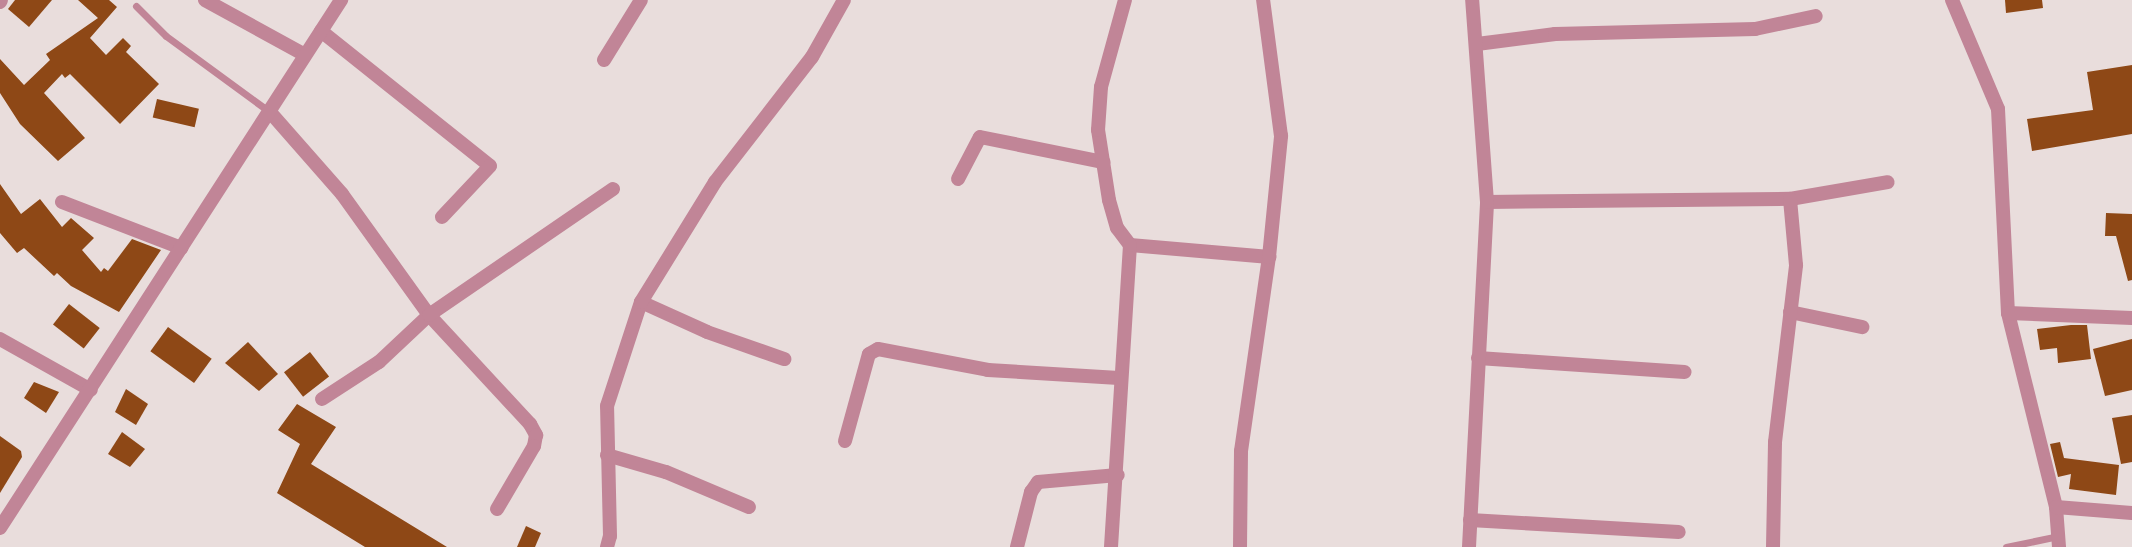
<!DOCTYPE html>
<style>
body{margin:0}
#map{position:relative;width:2132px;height:547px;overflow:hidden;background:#e9dddc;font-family:"Asap Condensed",sans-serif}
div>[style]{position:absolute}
.building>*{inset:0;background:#8e4816;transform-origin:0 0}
.service>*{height:7px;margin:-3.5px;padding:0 3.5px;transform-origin:3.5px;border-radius:3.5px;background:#c18597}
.minor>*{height:14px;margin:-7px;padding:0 7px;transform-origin:7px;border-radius:7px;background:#c18597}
span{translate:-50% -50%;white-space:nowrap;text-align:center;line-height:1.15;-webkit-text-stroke:6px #f6eae9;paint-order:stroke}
</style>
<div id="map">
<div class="building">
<div style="clip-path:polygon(15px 0,52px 0,29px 27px,8px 9px)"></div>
<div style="clip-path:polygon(78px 0,109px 0,117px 7px,90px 38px,106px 55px,123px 38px,131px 46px,126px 52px,159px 84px,120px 124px,70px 74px,65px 78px,62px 74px,44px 93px,85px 138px,58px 161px,20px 124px,0 93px,0 59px,24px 85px,50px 60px,46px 54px,98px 18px)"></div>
<div style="clip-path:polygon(2005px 0,2042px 0,2043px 8px,2006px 13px)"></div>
<div style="clip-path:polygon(2132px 65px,2132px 134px,2032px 151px,2027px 119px,2093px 110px,2087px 72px)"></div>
<div style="left:157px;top:99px;width:43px;height:19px;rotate:13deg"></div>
<div style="clip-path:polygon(0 184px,21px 214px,40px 199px,62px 227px,71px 218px,94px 238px,82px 250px,101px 272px,104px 268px,108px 271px,132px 239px,161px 250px,119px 312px,71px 286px,57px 273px,54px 276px,24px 248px,17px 253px,0 233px)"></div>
<div style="clip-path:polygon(2106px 213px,2132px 214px,2132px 280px,2128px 281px,2116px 236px,2105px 236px)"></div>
<div style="left:69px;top:304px;width:39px;height:26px;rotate:38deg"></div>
<div style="clip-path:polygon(2071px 325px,2087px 325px,2091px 359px,2058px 363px,2057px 348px,2040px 350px,2037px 329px)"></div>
<div style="left:168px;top:327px;width:54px;height:30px;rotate:36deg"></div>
<div style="clip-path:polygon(2132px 339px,2132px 390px,2105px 396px,2093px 349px)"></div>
<div style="clip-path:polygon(248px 342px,278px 374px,259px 391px,225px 363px)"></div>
<div style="left:310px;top:352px;width:31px;height:33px;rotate:52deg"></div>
<div style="clip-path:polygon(34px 382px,59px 392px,46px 413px,24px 398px)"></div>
<div style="clip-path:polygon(126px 389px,148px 404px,136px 425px,115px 412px)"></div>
<div style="clip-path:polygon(297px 404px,336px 427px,311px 464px,447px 547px,365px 547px,277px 493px,300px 444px,278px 430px)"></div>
<div style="clip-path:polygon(2132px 415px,2132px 462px,2121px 464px,2112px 418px)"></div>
<div style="clip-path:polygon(122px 432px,145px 449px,130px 467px,108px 454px)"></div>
<div style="clip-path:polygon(0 436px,21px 451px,22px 457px,0 493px)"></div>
<div style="clip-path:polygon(2060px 442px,2064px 458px,2119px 465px,2116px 495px,2069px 489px,2071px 474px,2058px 477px,2050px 444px)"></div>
<div style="clip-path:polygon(526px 526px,541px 533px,535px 547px,517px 547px)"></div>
</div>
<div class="service">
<div style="left:136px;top:6px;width:42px;rotate:45deg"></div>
<div style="left:166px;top:36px;width:129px;rotate:36.2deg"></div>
<div style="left:2006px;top:547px;width:53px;rotate:-11.9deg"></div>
</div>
<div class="minor">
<div style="left:205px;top:0;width:114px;rotate:28.8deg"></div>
<div style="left:1952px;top:0;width:118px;rotate:67.1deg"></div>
<div style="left:1998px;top:109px;width:204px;rotate:87.2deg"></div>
<div style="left:2008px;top:313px;width:200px;rotate:76.1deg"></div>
<div style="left:2056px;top:507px;width:40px;rotate:85.7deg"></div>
<div style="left:0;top:2px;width:2px;rotate:-63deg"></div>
<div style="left:321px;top:31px;width:216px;rotate:38.6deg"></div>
<div style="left:490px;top:166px;width:70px;rotate:133.3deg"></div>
<div style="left:1477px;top:44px;width:79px;rotate:-7.3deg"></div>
<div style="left:1555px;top:34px;width:200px;rotate:-1.4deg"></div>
<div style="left:1755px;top:29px;width:62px;rotate:-12deg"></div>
<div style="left:604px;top:60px;width:70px;rotate:-58.3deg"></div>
<div style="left:270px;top:112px;width:109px;rotate:48.7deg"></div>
<div style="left:342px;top:194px;width:149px;rotate:54.3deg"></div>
<div style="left:429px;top:315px;width:149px;rotate:47.2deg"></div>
<div style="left:530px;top:424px;width:13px;rotate:61deg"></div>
<div style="left:536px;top:435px;width:11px;rotate:100deg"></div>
<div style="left:534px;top:446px;width:73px;rotate:120.4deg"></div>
<div style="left:958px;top:179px;width:47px;rotate:-62.4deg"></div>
<div style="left:980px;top:137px;width:126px;rotate:11.5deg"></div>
<div style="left:62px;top:202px;width:128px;rotate:21.1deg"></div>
<div style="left:1487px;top:202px;width:303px;rotate:-0.6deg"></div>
<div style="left:1790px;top:199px;width:99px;rotate:-9.8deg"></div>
<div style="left:1130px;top:245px;width:140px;rotate:4.9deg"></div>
<div style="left:641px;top:302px;width:72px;rotate:24.4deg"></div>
<div style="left:707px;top:332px;width:82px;rotate:19.3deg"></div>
<div style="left:1790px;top:312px;width:74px;rotate:11.8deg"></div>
<div style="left:2008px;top:313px;width:124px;rotate:2.3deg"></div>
<div style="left:0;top:339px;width:104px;rotate:29.3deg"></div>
<div style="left:1478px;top:358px;width:207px;rotate:3.9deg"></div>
<div style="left:322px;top:399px;width:68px;rotate:-33deg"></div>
<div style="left:379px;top:362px;width:69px;rotate:-43.2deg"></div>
<div style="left:429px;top:315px;width:223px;rotate:-34.4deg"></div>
<div style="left:845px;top:441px;width:90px;rotate:-74.6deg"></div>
<div style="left:869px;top:354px;width:10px;rotate:-29deg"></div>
<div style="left:878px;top:349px;width:112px;rotate:10.8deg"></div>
<div style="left:988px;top:370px;width:131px;rotate:3.5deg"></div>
<div style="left:607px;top:455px;width:61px;rotate:16.1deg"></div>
<div style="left:666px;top:472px;width:90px;rotate:22.9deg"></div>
<div style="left:2056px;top:507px;width:76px;rotate:4.5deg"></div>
<div style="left:1470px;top:520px;width:209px;rotate:3.3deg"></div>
<div style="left:0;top:528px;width:629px;rotate:-57.14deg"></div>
<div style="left:607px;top:547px;width:11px;rotate:-75deg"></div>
<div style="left:610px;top:536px;width:130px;rotate:-91.3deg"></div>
<div style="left:607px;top:406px;width:109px;rotate:-71.9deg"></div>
<div style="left:641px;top:302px;width:141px;rotate:-58.3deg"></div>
<div style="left:715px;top:182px;width:158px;rotate:-52.2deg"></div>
<div style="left:812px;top:57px;width:65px;rotate:-60.7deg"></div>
<div style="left:1017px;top:547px;width:57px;rotate:-75.7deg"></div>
<div style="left:1031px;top:492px;width:12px;rotate:-55deg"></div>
<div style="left:1038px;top:482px;width:80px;rotate:-5deg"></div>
<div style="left:1111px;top:547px;width:303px;rotate:-86.4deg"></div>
<div style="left:1130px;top:245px;width:21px;rotate:-127deg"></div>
<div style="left:1117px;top:228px;width:29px;rotate:-106deg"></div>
<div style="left:1109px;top:200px;width:71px;rotate:-98.9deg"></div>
<div style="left:1098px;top:130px;width:43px;rotate:-86deg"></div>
<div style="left:1101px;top:87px;width:90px;rotate:-74.6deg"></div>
<div style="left:1240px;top:547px;width:96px;rotate:-89.4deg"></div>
<div style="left:1241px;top:451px;width:196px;rotate:-81.8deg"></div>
<div style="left:1269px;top:257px;width:122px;rotate:-84.3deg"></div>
<div style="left:1281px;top:136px;width:137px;rotate:-97.5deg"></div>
<div style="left:1469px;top:547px;width:345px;rotate:-87deg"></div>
<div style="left:1487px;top:202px;width:203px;rotate:-94.2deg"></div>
<div style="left:1773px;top:547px;width:105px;rotate:-88.9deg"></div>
<div style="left:1775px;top:442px;width:178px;rotate:-83.2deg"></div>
<div style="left:1796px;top:265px;width:66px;rotate:-95.2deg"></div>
</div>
</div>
